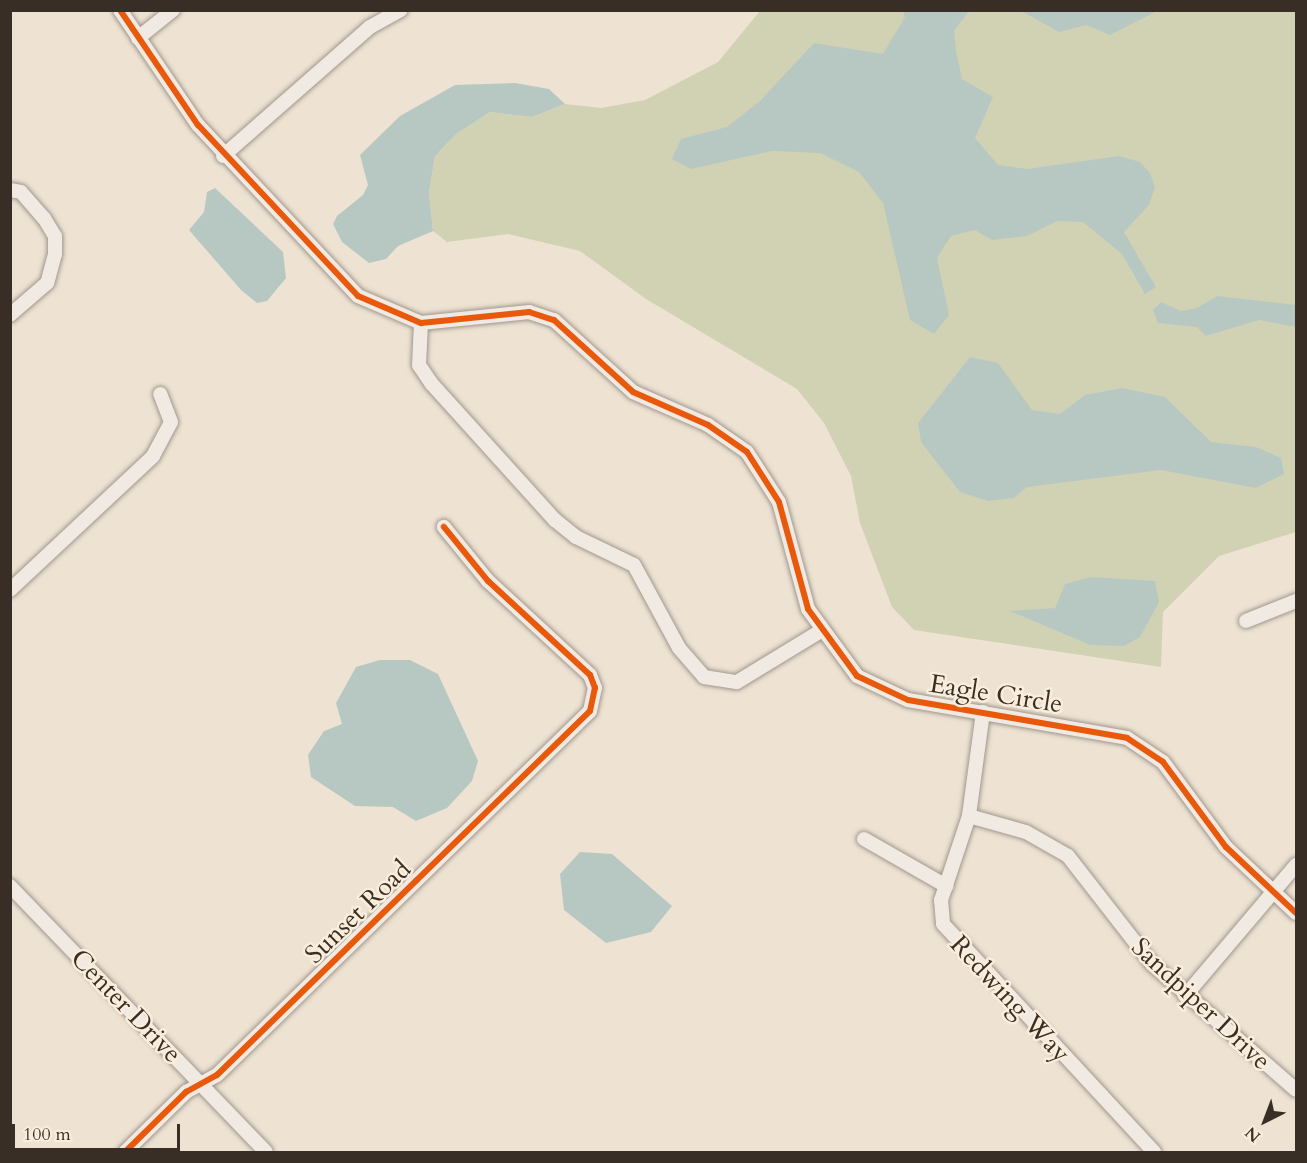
<!DOCTYPE html>
<style>
body{margin:0}
#map{position:relative;width:1307px;height:1163px;overflow:hidden;background:#eee2d2;font-family:Cardo,serif}
div>[style]{position:absolute}
.green>*{inset:0;background:#d1d2b3}
.water>*{inset:0;background:#b7c8c3}
.roads{filter:drop-shadow(0 0 2px #a0988e) drop-shadow(0 0 2px #a0988e)}
.minor>*{height:14px;margin:-7px;padding:0 7px;transform-origin:7px;border-radius:7px;background:#f1eae2}
.cycleway>*{height:6px;margin:-3px;padding:0 3px;transform-origin:3px;border-radius:3px;background:#e8590c}
span{translate:-50% -50%;white-space:nowrap;text-align:center;line-height:1.15;-webkit-text-stroke:5px #fbeddb;paint-order:stroke}
.street-label{font-size:26px;color:#382e25}
.frame{position:absolute;inset:0;border:12px solid #382e25;pointer-events:none}
.north{position:absolute;left:1235px;top:1091px;width:60px;height:60px;-webkit-text-stroke:4px #fbeddb;paint-order:stroke;rotate:222deg;font-size:16px;font-weight:700;line-height:24px;text-align:center;color:#382e25}
.north::after{content:'';display:block;margin:auto;width:21px;height:27px;background:#382e25;clip-path:polygon(50% 0,100% 100%,50% 72%,0 100%)}
.scale{position:absolute;left:12px;top:1124px;width:168px;height:27px;box-sizing:border-box;border:3px solid #382e25;border-top:0;padding-left:8px;font-size:18px;line-height:21px;white-space:nowrap;color:#382e25;-webkit-text-stroke:4px #fbeddb;paint-order:stroke}
</style>
<div id="map">
<div class="green">
<div style="clip-path:polygon(760px 11px,1296px 11px,1296px 532px,1219px 556px,1163px 612px,1161px 667px,914px 630px,892px 607px,860px 523px,851px 476px,824px 423px,797px 389px,646px 299px,580px 251px,508px 234px,447px 242px,433px 231px,429px 193px,435px 156px,456px 134px,490px 112px,532px 117px,565px 104px,601px 108px,645px 100px,718px 62px)"></div>
</div>
<div class="water">
<div style="clip-path:polygon(903px 11px,969px 11px,954px 31px,956px 51px,962px 79px,993px 97px,975px 138px,998px 165px,1027px 169px,1119px 156px,1140px 162px,1150px 173px,1155px 187px,1149px 205px,1124px 232px,1156px 287px,1145px 294px,1122px 254px,1083px 222px,1057px 221px,1027px 236px,992px 240px,975px 230px,951px 236px,937px 258px,949px 315px,934px 334px,910px 320px,883px 203px,859px 172px,820px 153px,772px 151px,691px 169px,672px 159px,681px 139px,727px 127px,760px 101px,814px 43px,883px 54px,905px 17px)"></div>
<div style="clip-path:polygon(1021px 11px,1157px 10px,1157px 11px,1110px 35px,1086px 25px,1059px 32px)"></div>
<div style="clip-path:polygon(515px 83px,549px 89px,565px 104px,532px 117px,490px 112px,456px 134px,435px 156px,429px 193px,433px 231px,398px 246px,386px 259px,369px 263px,342px 242px,333px 224px,337px 216px,363px 195px,368px 185px,360px 155px,400px 116px,455px 85px)"></div>
<div style="clip-path:polygon(215px 188px,283px 252px,286px 278px,267px 301px,257px 303px,241px 290px,189px 230px,204px 212px,207px 192px)"></div>
<div style="clip-path:polygon(1217px 296px,1296px 305px,1296px 327px,1259px 320px,1206px 336px,1197px 327px,1158px 323px,1153px 310px,1161px 302px,1181px 311px,1197px 308px)"></div>
<div style="clip-path:polygon(970px 357px,998px 363px,1032px 410px,1060px 414px,1085px 395px,1122px 388px,1165px 397px,1211px 442px,1256px 447px,1281px 458px,1284px 474px,1256px 488px,1161px 470px,1027px 487px,1014px 498px,988px 501px,960px 492px,921px 442px,918px 423px)"></div>
<div style="clip-path:polygon(1091px 577px,1155px 581px,1159px 602px,1140px 637px,1124px 646px,1090px 645px,1010px 611px,1055px 608px,1065px 584px)"></div>
<div style="clip-path:polygon(380px 660px,410px 660px,438px 674px,478px 761px,472px 781px,447px 808px,416px 821px,393px 807px,355px 806px,311px 777px,308px 755px,324px 731px,342px 724px,336px 703px,356px 667px)"></div>
<div style="clip-path:polygon(580px 852px,612px 854px,672px 906px,651px 932px,606px 943px,564px 910px,560px 874px)"></div>
</div>
<div class="roads">
<div class="minor">
<div style="left:120px;top:10px;width:139px;rotate:55.9deg"></div>
<div style="left:198px;top:125px;width:234px;rotate:46.9deg"></div>
<div style="left:358px;top:296px;width:69px;rotate:23.2deg"></div>
<div style="left:421px;top:323px;width:109px;rotate:-5.8deg"></div>
<div style="left:529px;top:312px;width:26px;rotate:18deg"></div>
<div style="left:554px;top:320px;width:107px;rotate:42.3deg"></div>
<div style="left:633px;top:392px;width:82px;rotate:23.7deg"></div>
<div style="left:708px;top:425px;width:47px;rotate:34.7deg"></div>
<div style="left:747px;top:452px;width:59px;rotate:57.4deg"></div>
<div style="left:779px;top:502px;width:111px;rotate:74.8deg"></div>
<div style="left:808px;top:609px;width:83px;rotate:53.8deg"></div>
<div style="left:857px;top:676px;width:56px;rotate:25.2deg"></div>
<div style="left:908px;top:700px;width:222px;rotate:9.8deg"></div>
<div style="left:1127px;top:738px;width:43px;rotate:33.7deg"></div>
<div style="left:1163px;top:762px;width:106px;rotate:53.5deg"></div>
<div style="left:1226px;top:847px;width:96px;rotate:43.3deg"></div>
<div style="left:138px;top:38px;width:45px;rotate:-38.7deg"></div>
<div style="left:223px;top:156px;width:196px;rotate:-41.3deg"></div>
<div style="left:370px;top:27px;width:35px;rotate:-29deg"></div>
<div style="left:10px;top:190px;width:11px;rotate:10deg"></div>
<div style="left:21px;top:192px;width:35px;rotate:49deg"></div>
<div style="left:44px;top:218px;width:21px;rotate:59deg"></div>
<div style="left:55px;top:236px;width:18px;rotate:90deg"></div>
<div style="left:55px;top:254px;width:30px;rotate:105deg"></div>
<div style="left:47px;top:283px;width:49px;rotate:139.1deg"></div>
<div style="left:421px;top:323px;width:42px;rotate:92.7deg"></div>
<div style="left:419px;top:365px;width:22px;rotate:56deg"></div>
<div style="left:431px;top:383px;width:185px;rotate:47.9deg"></div>
<div style="left:555px;top:520px;width:27px;rotate:39deg"></div>
<div style="left:576px;top:537px;width:64px;rotate:25.8deg"></div>
<div style="left:634px;top:565px;width:94px;rotate:61.5deg"></div>
<div style="left:679px;top:648px;width:38px;rotate:49deg"></div>
<div style="left:704px;top:677px;width:33px;rotate:9deg"></div>
<div style="left:737px;top:682px;width:98px;rotate:-31.3deg"></div>
<div style="left:10px;top:590px;width:196px;rotate:-43.1deg"></div>
<div style="left:153px;top:456px;width:38px;rotate:-62deg"></div>
<div style="left:171px;top:422px;width:30px;rotate:-111deg"></div>
<div style="left:1246px;top:621px;width:54px;rotate:-21.8deg"></div>
<div style="left:983px;top:712px;width:105px;rotate:97.7deg"></div>
<div style="left:969px;top:816px;width:89px;rotate:108.4deg"></div>
<div style="left:941px;top:900px;width:24px;rotate:85deg"></div>
<div style="left:943px;top:924px;width:311px;rotate:47.2deg"></div>
<div style="left:969px;top:816px;width:59px;rotate:15.7deg"></div>
<div style="left:1026px;top:832px;width:48px;rotate:29.7deg"></div>
<div style="left:1068px;top:856px;width:137px;rotate:52.1deg"></div>
<div style="left:1152px;top:964px;width:191px;rotate:41.2deg"></div>
<div style="left:864px;top:839px;width:95px;rotate:29.8deg"></div>
<div style="left:10px;top:886px;width:369px;rotate:46.1deg"></div>
<div style="left:1185px;top:996px;width:172px;rotate:-49.7deg"></div>
<div style="left:125px;top:1152px;width:86px;rotate:-44.5deg"></div>
<div style="left:186px;top:1092px;width:35px;rotate:-29deg"></div>
<div style="left:217px;top:1075px;width:521px;rotate:-44.3deg"></div>
<div style="left:590px;top:711px;width:24px;rotate:-78deg"></div>
<div style="left:595px;top:688px;width:14px;rotate:-111deg"></div>
<div style="left:590px;top:675px;width:139px;rotate:-137.3deg"></div>
<div style="left:488px;top:581px;width:70px;rotate:-129.2deg"></div>
</div>
</div>
<div class="cycleway">
<div style="left:120px;top:10px;width:139px;rotate:55.9deg"></div>
<div style="left:198px;top:125px;width:234px;rotate:46.9deg"></div>
<div style="left:358px;top:296px;width:69px;rotate:23.2deg"></div>
<div style="left:421px;top:323px;width:109px;rotate:-5.8deg"></div>
<div style="left:529px;top:312px;width:26px;rotate:18deg"></div>
<div style="left:554px;top:320px;width:107px;rotate:42.3deg"></div>
<div style="left:633px;top:392px;width:82px;rotate:23.7deg"></div>
<div style="left:708px;top:425px;width:47px;rotate:34.7deg"></div>
<div style="left:747px;top:452px;width:59px;rotate:57.4deg"></div>
<div style="left:779px;top:502px;width:111px;rotate:74.8deg"></div>
<div style="left:808px;top:609px;width:83px;rotate:53.8deg"></div>
<div style="left:857px;top:676px;width:56px;rotate:25.2deg"></div>
<div style="left:908px;top:700px;width:222px;rotate:9.8deg"></div>
<div style="left:1127px;top:738px;width:43px;rotate:33.7deg"></div>
<div style="left:1163px;top:762px;width:106px;rotate:53.5deg"></div>
<div style="left:1226px;top:847px;width:96px;rotate:43.3deg"></div>
<div style="left:125px;top:1152px;width:86px;rotate:-44.5deg"></div>
<div style="left:186px;top:1092px;width:35px;rotate:-29deg"></div>
<div style="left:217px;top:1075px;width:521px;rotate:-44.3deg"></div>
<div style="left:590px;top:711px;width:24px;rotate:-78deg"></div>
<div style="left:595px;top:688px;width:14px;rotate:-111deg"></div>
<div style="left:590px;top:675px;width:139px;rotate:-137.3deg"></div>
<div style="left:488px;top:581px;width:70px;rotate:-129.2deg"></div>
</div>
<div class="street-label">
<span style="left:996px;top:694px;rotate:9deg">Eagle Circle</span>
<span style="left:358px;top:912px;rotate:-44deg">Sunset Road</span>
<span style="left:1010px;top:999px;rotate:47deg">Redwing Way</span>
<span style="left:1201px;top:1004px;rotate:43deg">Sandpiper Drive</span>
<span style="left:126px;top:1006px;rotate:46deg">Center Drive</span>
</div>
<div class="frame"></div>
<div class="north">N</div>
<div class="scale">100 m</div>
</div>
